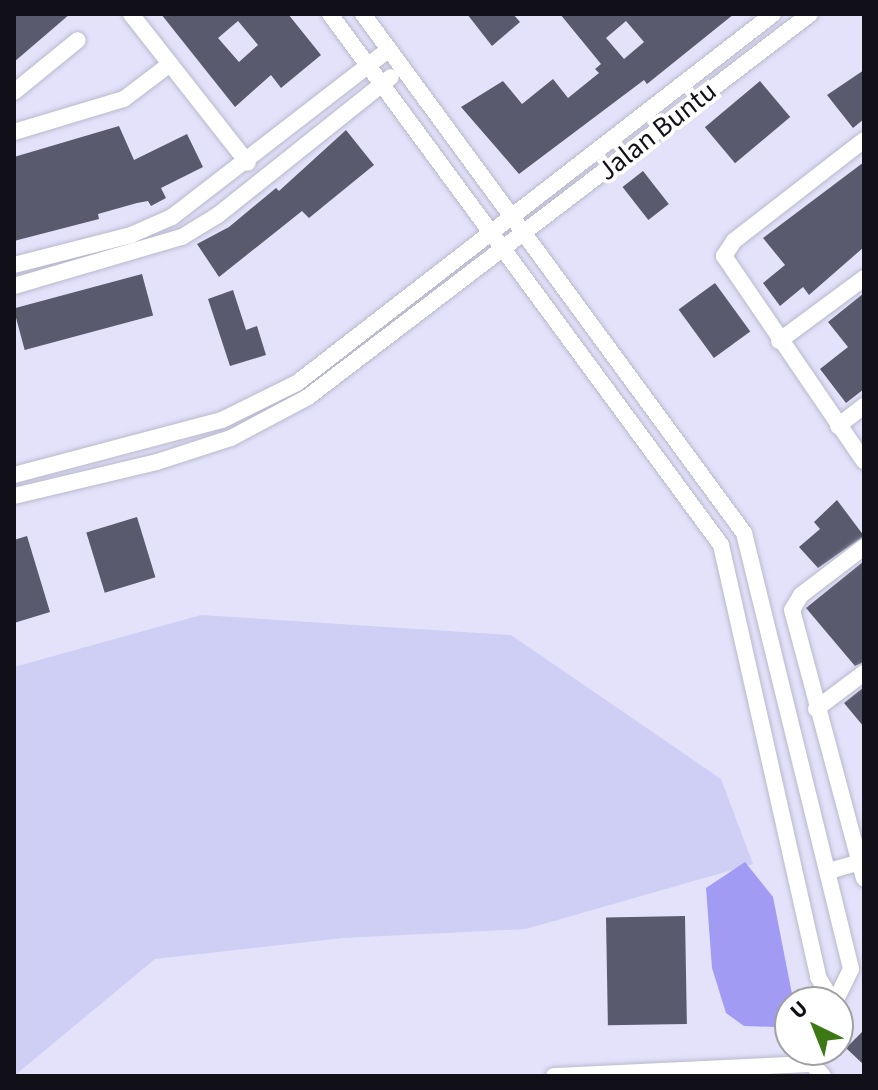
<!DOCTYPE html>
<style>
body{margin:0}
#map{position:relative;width:878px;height:1090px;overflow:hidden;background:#e3e2fa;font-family:"Source Sans 3",sans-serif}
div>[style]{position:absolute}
.green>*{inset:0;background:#cfcef5}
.water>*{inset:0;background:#a29bf4}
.building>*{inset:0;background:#5a5a6e;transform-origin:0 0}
.roads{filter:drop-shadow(0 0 2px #b8b8ce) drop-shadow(0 0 2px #b8b8ce)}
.minor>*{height:16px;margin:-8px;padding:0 8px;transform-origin:8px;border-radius:8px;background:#fff}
span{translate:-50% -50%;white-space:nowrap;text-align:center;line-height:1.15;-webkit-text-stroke:8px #fff;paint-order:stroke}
.street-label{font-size:28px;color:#111018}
.frame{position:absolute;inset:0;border:16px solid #111018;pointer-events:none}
.north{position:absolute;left:774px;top:986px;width:80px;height:80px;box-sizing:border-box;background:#fff;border:2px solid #a09fa3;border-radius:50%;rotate:317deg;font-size:22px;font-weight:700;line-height:32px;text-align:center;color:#111018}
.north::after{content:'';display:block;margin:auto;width:28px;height:36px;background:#3c7914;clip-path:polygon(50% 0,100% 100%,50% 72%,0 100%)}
</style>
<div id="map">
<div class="green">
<div style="clip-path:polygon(201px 615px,511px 635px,721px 779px,753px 864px,526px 929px,343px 938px,155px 959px,14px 1076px,14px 667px)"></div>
</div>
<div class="water">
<div style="clip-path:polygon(745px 862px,773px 897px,792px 994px,776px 1027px,744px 1026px,726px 1013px,712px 968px,706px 888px)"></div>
</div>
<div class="building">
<div style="clip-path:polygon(14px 14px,70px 14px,14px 62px)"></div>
<div style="clip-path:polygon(evenodd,161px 14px,288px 14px,321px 55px,281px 88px,271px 75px,235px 107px,161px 14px,238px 21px,258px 45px,239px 62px,218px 38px,238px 21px)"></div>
<div style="clip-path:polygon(467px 14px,513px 14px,520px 22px,492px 46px)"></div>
<div style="clip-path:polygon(evenodd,560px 14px,734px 14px,647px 84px,644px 80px,519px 174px,461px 107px,503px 81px,522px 104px,553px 79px,568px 98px,599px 73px,595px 69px,601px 64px,560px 14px,626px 21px,644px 42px,624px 59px,606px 38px,626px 21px)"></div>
<div style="clip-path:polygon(864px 70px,864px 119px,853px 128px,827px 95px)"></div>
<div style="left:760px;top:81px;width:47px;height:72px;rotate:50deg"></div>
<div style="clip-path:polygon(119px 126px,134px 160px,187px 134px,203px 167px,161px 188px,166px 198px,151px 206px,148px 201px,137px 203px,98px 214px,99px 219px,14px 241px,14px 157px)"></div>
<div style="clip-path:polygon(346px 130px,374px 165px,309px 218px,302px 211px,219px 277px,197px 244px,229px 227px,276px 188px,279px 191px)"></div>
<div style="clip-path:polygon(864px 162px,864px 247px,809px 295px,803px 287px,780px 306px,763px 283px,785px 265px,763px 238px)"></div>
<div style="left:643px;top:171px;width:42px;height:26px;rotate:52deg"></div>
<div style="left:142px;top:274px;width:43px;height:133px;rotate:75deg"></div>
<div style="left:715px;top:283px;width:60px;height:45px;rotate:54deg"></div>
<div style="clip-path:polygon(233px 290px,246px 330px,257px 326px,266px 355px,230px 366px,208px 299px)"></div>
<div style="clip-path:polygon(864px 293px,864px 389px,846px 403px,820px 369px,848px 347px,828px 322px)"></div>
<div style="clip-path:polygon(837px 500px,864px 536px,818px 568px,799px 547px,820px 529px,814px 522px)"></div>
<div style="left:137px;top:517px;width:63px;height:53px;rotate:73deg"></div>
<div style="clip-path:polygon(27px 536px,50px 612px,14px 623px,14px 540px)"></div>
<div style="clip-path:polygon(864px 561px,864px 662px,855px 666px,806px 608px)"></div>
<div style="clip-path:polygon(864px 687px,864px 727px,844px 703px)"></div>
<div style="left:685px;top:916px;width:108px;height:79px;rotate:89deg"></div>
<div style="clip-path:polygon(864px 1030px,864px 1065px,846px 1048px)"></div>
</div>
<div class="roads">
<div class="minor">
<div style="left:131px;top:14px;width:189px;rotate:51.9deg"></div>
<div style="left:330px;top:14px;width:659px;rotate:53.63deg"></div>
<div style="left:721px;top:545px;width:443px;rotate:77.3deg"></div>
<div style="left:818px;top:977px;width:29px;rotate:59deg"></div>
<div style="left:363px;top:14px;width:644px;rotate:53.72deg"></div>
<div style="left:744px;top:533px;width:449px;rotate:76.2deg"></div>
<div style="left:851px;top:969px;width:37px;rotate:116deg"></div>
<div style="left:14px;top:92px;width:82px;rotate:-39.1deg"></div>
<div style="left:14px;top:132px;width:115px;rotate:-16.7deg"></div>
<div style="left:124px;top:99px;width:58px;rotate:-37.3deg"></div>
<div style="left:864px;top:140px;width:165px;rotate:142.2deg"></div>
<div style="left:734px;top:241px;width:18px;rotate:124deg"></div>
<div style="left:724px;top:256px;width:248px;rotate:55.7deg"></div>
<div style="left:14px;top:265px;width:121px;rotate:-14.4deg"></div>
<div style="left:131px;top:235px;width:45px;rotate:-23.7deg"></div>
<div style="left:172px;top:217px;width:274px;rotate:-37.7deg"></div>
<div style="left:14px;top:286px;width:175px;rotate:-16.3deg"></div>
<div style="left:182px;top:237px;width:42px;rotate:-31.4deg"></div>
<div style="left:218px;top:215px;width:221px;rotate:-38.6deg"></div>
<div style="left:779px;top:341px;width:106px;rotate:-36.5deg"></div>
<div style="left:838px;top:426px;width:33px;rotate:-38deg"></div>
<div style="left:14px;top:475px;width:215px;rotate:-14.8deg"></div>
<div style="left:222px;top:420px;width:84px;rotate:-26.3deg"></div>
<div style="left:297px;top:383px;width:602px;rotate:-37.78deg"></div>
<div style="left:14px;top:496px;width:147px;rotate:-13.4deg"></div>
<div style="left:157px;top:462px;width:78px;rotate:-18deg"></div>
<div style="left:231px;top:438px;width:87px;rotate:-28deg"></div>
<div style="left:308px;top:397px;width:631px;rotate:-37.34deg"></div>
<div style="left:864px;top:547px;width:79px;rotate:142.7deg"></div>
<div style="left:801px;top:595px;width:17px;rotate:121deg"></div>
<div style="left:792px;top:610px;width:278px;rotate:75deg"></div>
<div style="left:816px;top:709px;width:60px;rotate:-36.9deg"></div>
<div style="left:829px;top:871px;width:32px;rotate:-16deg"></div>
<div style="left:812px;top:1064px;width:16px;rotate:47deg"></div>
<div style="left:554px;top:1076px;width:258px;rotate:-2.7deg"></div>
</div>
</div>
<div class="street-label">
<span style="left:657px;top:131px;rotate:-38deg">Jalan Buntu</span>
</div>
<div class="frame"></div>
<div class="north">U</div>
</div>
